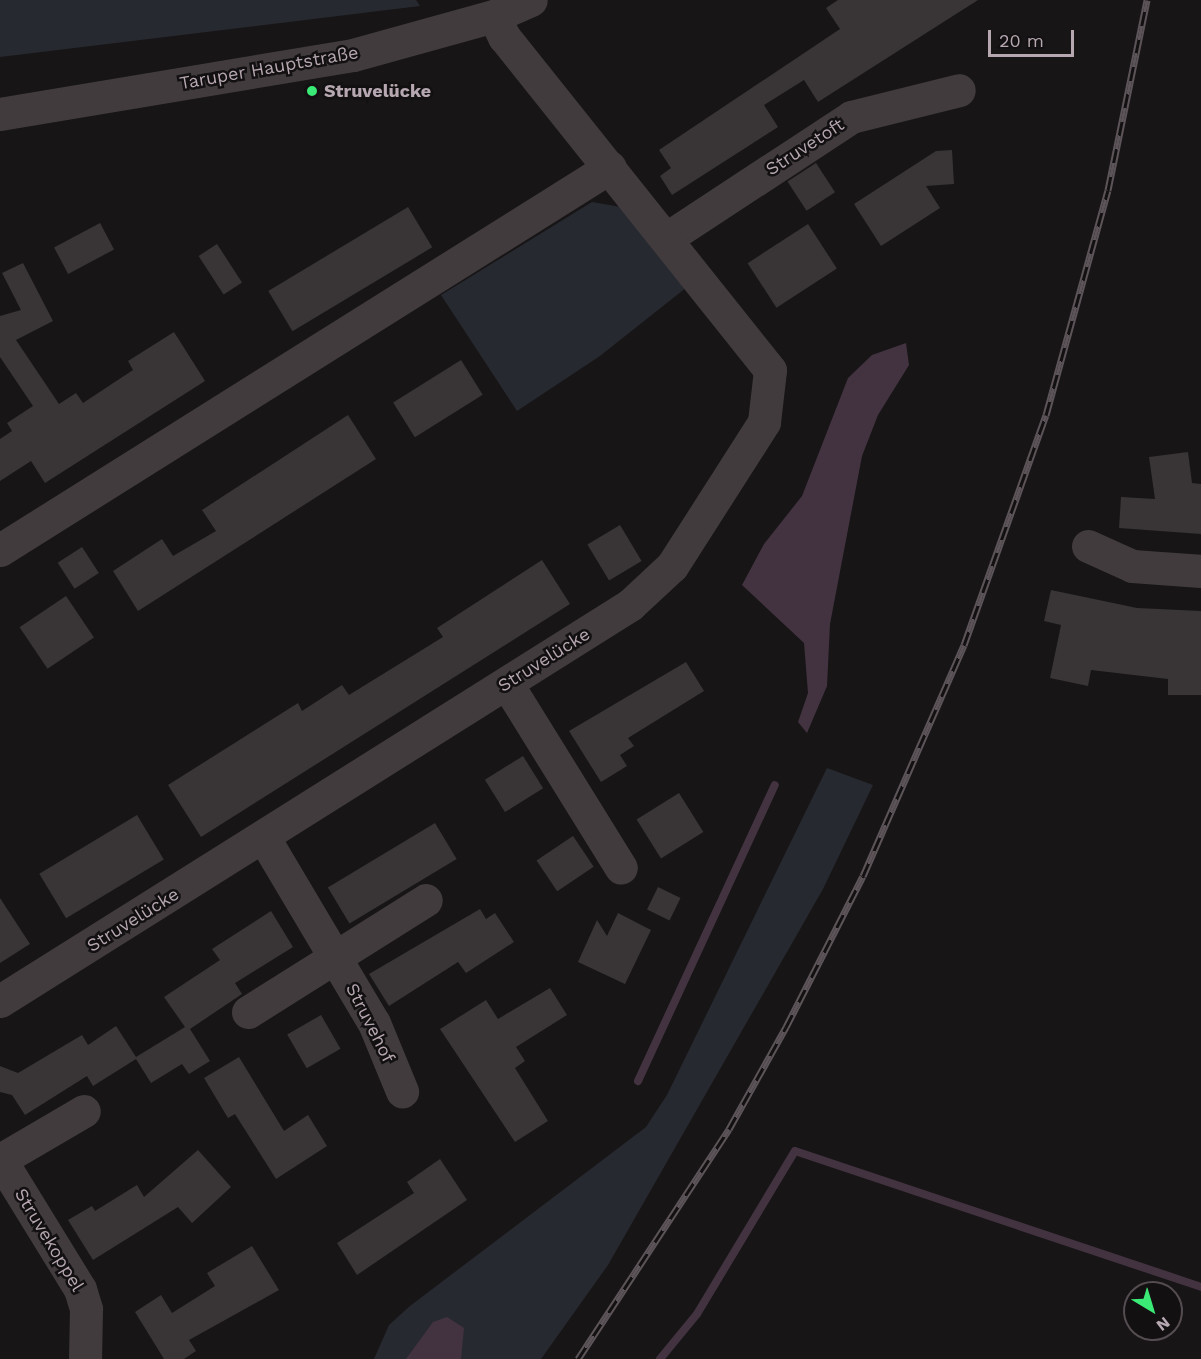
<!DOCTYPE html>
<meta charset="utf-8">
<style>
body{margin:0}
#map{position:relative;width:1201px;height:1359px;overflow:hidden;background:#171516;font-family:"Work Sans",sans-serif}
div>[style]{position:absolute}
.green>*{inset:0;background:#272930}
.water>*{inset:0;background:#433341}
.stream>*{height:8px;margin:-4px;padding:0 4px;transform-origin:4px;border-radius:4px;background:#433341}
.building>*{inset:0;background:#393537;transform-origin:0 0}
.minor>*{height:33px;margin:-16.5px;padding:0 16.5px;transform-origin:16.5px;border-radius:16.5px;background:#413b3e}
.rail>*{height:7px;margin-top:-3.5px;transform-origin:0;background:repeating-linear-gradient(90deg,#121011 0 14px,#5c5459 0 28px);box-sizing:border-box;border-block:2px solid #5c5459}
.dots>*{width:16px;height:16px;translate:-50% -50%;box-sizing:border-box;border:3px solid #121011;border-radius:50%}
span{translate:-50% -50%;white-space:nowrap;text-align:center;line-height:1.15;-webkit-text-stroke:5px #121011;paint-order:stroke}
.street-label{font-size:18px;color:#b6a7b1}
.poi-label{font-size:18px;color:#b6a7b1;font-weight:700}
.left{translate:0 -50%;text-align:left}
.north{position:absolute;left:1123px;top:1281px;width:60px;height:60px;box-sizing:border-box;background:#121011;border:2px solid #544c51;border-radius:50%;rotate:142deg;font-size:16px;font-weight:700;line-height:24px;text-align:center;color:#b6a7b1}
.north::after{content:'';display:block;margin:auto;width:21px;height:27px;background:#3be976;clip-path:polygon(50% 0,100% 100%,50% 72%,0 100%)}
.scale{position:absolute;left:988px;top:30px;width:86px;height:27px;box-sizing:border-box;border:3px solid #b6a7b1;border-top:0;padding-left:8px;font-size:18px;line-height:21px;white-space:nowrap;color:#b6a7b1;-webkit-text-stroke:4px #121011;paint-order:stroke}
</style>
<div id="map">
<div class="green">
<div style="clip-path:polygon(0 0,416px 0,420px 6px,0 57px)"></div>
<div style="clip-path:polygon(592px 202px,621px 207px,687px 287px,600px 356px,517px 411px,441px 295px)"></div>
<div style="clip-path:polygon(827px 768px,873px 785px,823px 889px,608px 1265px,541px 1359px,374px 1359px,389px 1325px,410px 1306px,646px 1127px,667px 1095px)"></div>
</div>
<div class="water">
<div style="clip-path:polygon(906px 343px,909px 365px,878px 415px,862px 456px,830px 624px,827px 686px,807px 733px,798px 722px,808px 693px,804px 643px,742px 585px,764px 544px,802px 496px,848px 378px,872px 355px)"></div>
<div style="clip-path:polygon(447px 1317px,464px 1328px,461px 1359px,406px 1359px,433px 1322px)"></div>
</div>
<div class="stream">
<div style="left:638px;top:1081px;width:326px;rotate:-65.2deg"></div>
<div style="left:660px;top:1359px;width:58px;rotate:-50.6deg"></div>
<div style="left:697px;top:1314px;width:190px;rotate:-59deg"></div>
<div style="left:795px;top:1151px;width:428px;rotate:18.5deg"></div>
</div>
<div class="building">
<div style="clip-path:polygon(838px 0,978px 0,818px 102px,804px 80px,764px 105px,778px 127px,672px 195px,660px 176px,671px 168px,659px 150px,840px 29px,826px 8px)"></div>
<div style="clip-path:polygon(952px 150px,954px 184px,926px 186px,940px 208px,881px 246px,854px 204px,936px 151px)"></div>
<div style="left:816px;top:163px;width:35px;height:34px;rotate:57deg"></div>
<div style="left:408px;top:207px;width:47px;height:163px;rotate:59deg"></div>
<div style="left:100px;top:223px;width:30px;height:52px;rotate:62deg"></div>
<div style="left:808px;top:224px;width:53px;height:72px;rotate:57deg"></div>
<div style="left:217px;top:244px;width:46px;height:22px;rotate:57deg"></div>
<div style="clip-path:polygon(23px 263px,53px 321px,16px 340px,59px 404px,76px 393px,83px 403px,133px 370px,128px 361px,174px 332px,205px 381px,45px 483px,31px 461px,0 481px,0 439px,12px 431px,7px 423px,33px 406px,0 357px,0 316px,21px 310px,2px 273px)"></div>
<div style="left:461px;top:360px;width:41px;height:80px;rotate:58deg"></div>
<div style="clip-path:polygon(348px 415px,376px 459px,138px 611px,113px 571px,162px 539px,173px 556px,216px 531px,202px 510px)"></div>
<div style="clip-path:polygon(1188px 452px,1192px 483px,1201px 484px,1201px 534px,1119px 528px,1121px 497px,1155px 499px,1149px 457px)"></div>
<div style="left:620px;top:525px;width:42px;height:38px;rotate:59deg"></div>
<div style="left:82px;top:547px;width:31px;height:29px;rotate:57deg"></div>
<div style="clip-path:polygon(542px 560px,570px 604px,201px 837px,168px 785px,298px 703px,302px 711px,342px 685px,349px 695px,443px 637px,437px 628px)"></div>
<div style="clip-path:polygon(1051px 590px,1137px 608px,1201px 611px,1201px 695px,1168px 695px,1168px 679px,1091px 670px,1088px 686px,1050px 678px,1061px 625px,1044px 621px)"></div>
<div style="left:66px;top:596px;width:50px;height:56px;rotate:56deg"></div>
<div style="clip-path:polygon(686px 662px,704px 691px,628px 738px,634px 746px,620px 755px,627px 766px,601px 782px,569px 731px)"></div>
<div style="left:523px;top:756px;width:38px;height:45px;rotate:58deg"></div>
<div style="left:679px;top:793px;width:46px;height:50px;rotate:58deg"></div>
<div style="left:137px;top:815px;width:52px;height:114px;rotate:59deg"></div>
<div style="left:435px;top:823px;width:42px;height:125px;rotate:59deg"></div>
<div style="left:573px;top:836px;width:37px;height:44px;rotate:56deg"></div>
<div style="left:658px;top:887px;width:25px;height:25px;rotate:26deg"></div>
<div style="clip-path:polygon(0 898px,30px 944px,0 963px)"></div>
<div style="clip-path:polygon(480px 909px,486px 919px,495px 913px,514px 942px,466px 973px,458px 962px,389px 1006px,369px 974px)"></div>
<div style="clip-path:polygon(271px 911px,293px 947px,235px 983px,242px 994px,190px 1029px,210px 1061px,189px 1074px,182px 1064px,151px 1083px,136px 1059px,93px 1086px,87px 1076px,25px 1115px,12px 1095px,0 1092px,0 1066px,18px 1073px,82px 1035px,88px 1045px,116px 1026px,136px 1057px,185px 1027px,164px 997px,220px 960px,212px 949px)"></div>
<div style="clip-path:polygon(618px 913px,651px 930px,625px 984px,578px 962px,597px 920px,607px 936px)"></div>
<div style="clip-path:polygon(550px 988px,567px 1015px,516px 1047px,525px 1061px,515px 1068px,548px 1121px,515px 1142px,440px 1029px,486px 1000px,498px 1019px)"></div>
<div style="left:321px;top:1015px;width:39px;height:39px;rotate:60deg"></div>
<div style="clip-path:polygon(239px 1057px,284px 1131px,308px 1115px,327px 1146px,276px 1179px,235px 1114px,228px 1118px,204px 1078px)"></div>
<div style="clip-path:polygon(198px 1150px,231px 1187px,192px 1223px,178px 1207px,93px 1260px,68px 1220px,92px 1206px,95px 1211px,137px 1185px,144px 1197px)"></div>
<div style="clip-path:polygon(440px 1159px,467px 1200px,357px 1275px,337px 1243px,414px 1193px,407px 1182px)"></div>
<div style="clip-path:polygon(252px 1246px,279px 1290px,189px 1340px,196px 1351px,184px 1359px,164px 1359px,135px 1312px,161px 1295px,172px 1313px,215px 1286px,207px 1273px)"></div>
</div>
<div class="minor">
<div style="left:0;top:114px;width:358px;rotate:-9.5deg"></div>
<div style="left:353px;top:55px;width:146px;rotate:-15.5deg"></div>
<div style="left:494px;top:16px;width:40px;rotate:-23.4deg"></div>
<div style="left:667px;top:238px;width:220px;rotate:-33.3deg"></div>
<div style="left:851px;top:117px;width:111px;rotate:-14deg"></div>
<div style="left:1088px;top:546px;width:48px;rotate:24.4deg"></div>
<div style="left:1132px;top:566px;width:69px;rotate:4.1deg"></div>
<div style="left:0;top:550px;width:720px;rotate:-32.12deg"></div>
<div style="left:507px;top:684px;width:216px;rotate:58.2deg"></div>
<div style="left:264px;top:838px;width:215px;rotate:59.3deg"></div>
<div style="left:374px;top:1023px;width:74px;rotate:67.6deg"></div>
<div style="left:0;top:1001px;width:744px;rotate:-32.15deg"></div>
<div style="left:630px;top:605px;width:57px;rotate:-42.9deg"></div>
<div style="left:672px;top:566px;width:171px;rotate:-57.4deg"></div>
<div style="left:764px;top:422px;width:52px;rotate:-83.4deg"></div>
<div style="left:770px;top:370px;width:426px;rotate:-128.6deg"></div>
<div style="left:504px;top:37px;width:23px;rotate:-115deg"></div>
<div style="left:248px;top:1012px;width:210px;rotate:-32.2deg"></div>
<div style="left:0;top:1159px;width:153px;rotate:58.4deg"></div>
<div style="left:80px;top:1289px;width:21px;rotate:73deg"></div>
<div style="left:86px;top:1309px;width:50px;rotate:91.1deg"></div>
<div style="left:0;top:1160px;width:97px;rotate:-30.3deg"></div>
</div>
<div class="rail">
<div style="left:578px;top:1359px;width:275px;rotate:-56.7deg"></div>
<div style="left:729px;top:1129px;width:117px;rotate:-60.8deg"></div>
<div style="left:786px;top:1027px;width:169px;rotate:-63deg"></div>
<div style="left:863px;top:876px;width:252px;rotate:-66.4deg"></div>
<div style="left:964px;top:645px;width:244px;rotate:-70.4deg"></div>
<div style="left:1046px;top:415px;width:233px;rotate:-74.6deg"></div>
<div style="left:1108px;top:190px;width:194px;rotate:-78.4deg"></div>
</div>
<div class="dots">
<div style="left:312px;top:91px;background:#3be976"></div>
</div>
<div class="street-label">
<span style="left:269px;top:68px;rotate:-10deg">Taruper Hauptstraße</span>
<span style="left:805px;top:147px;rotate:-33deg">Struvetoft</span>
<span style="left:544px;top:660px;rotate:-32deg">Struvelücke</span>
<span style="left:133px;top:920px;rotate:-32deg">Struvelücke</span>
<span style="left:370px;top:1023px;rotate:63deg">Struvehof</span>
<span style="left:49px;top:1240px;rotate:59deg">Struvekoppel</span>
</div>
<div class="poi-label">
<span class="left" style="left:324px;top:91px">Struvelücke</span>
</div>
<div class="north">N</div>
<div class="scale">20 m</div>
</div>
